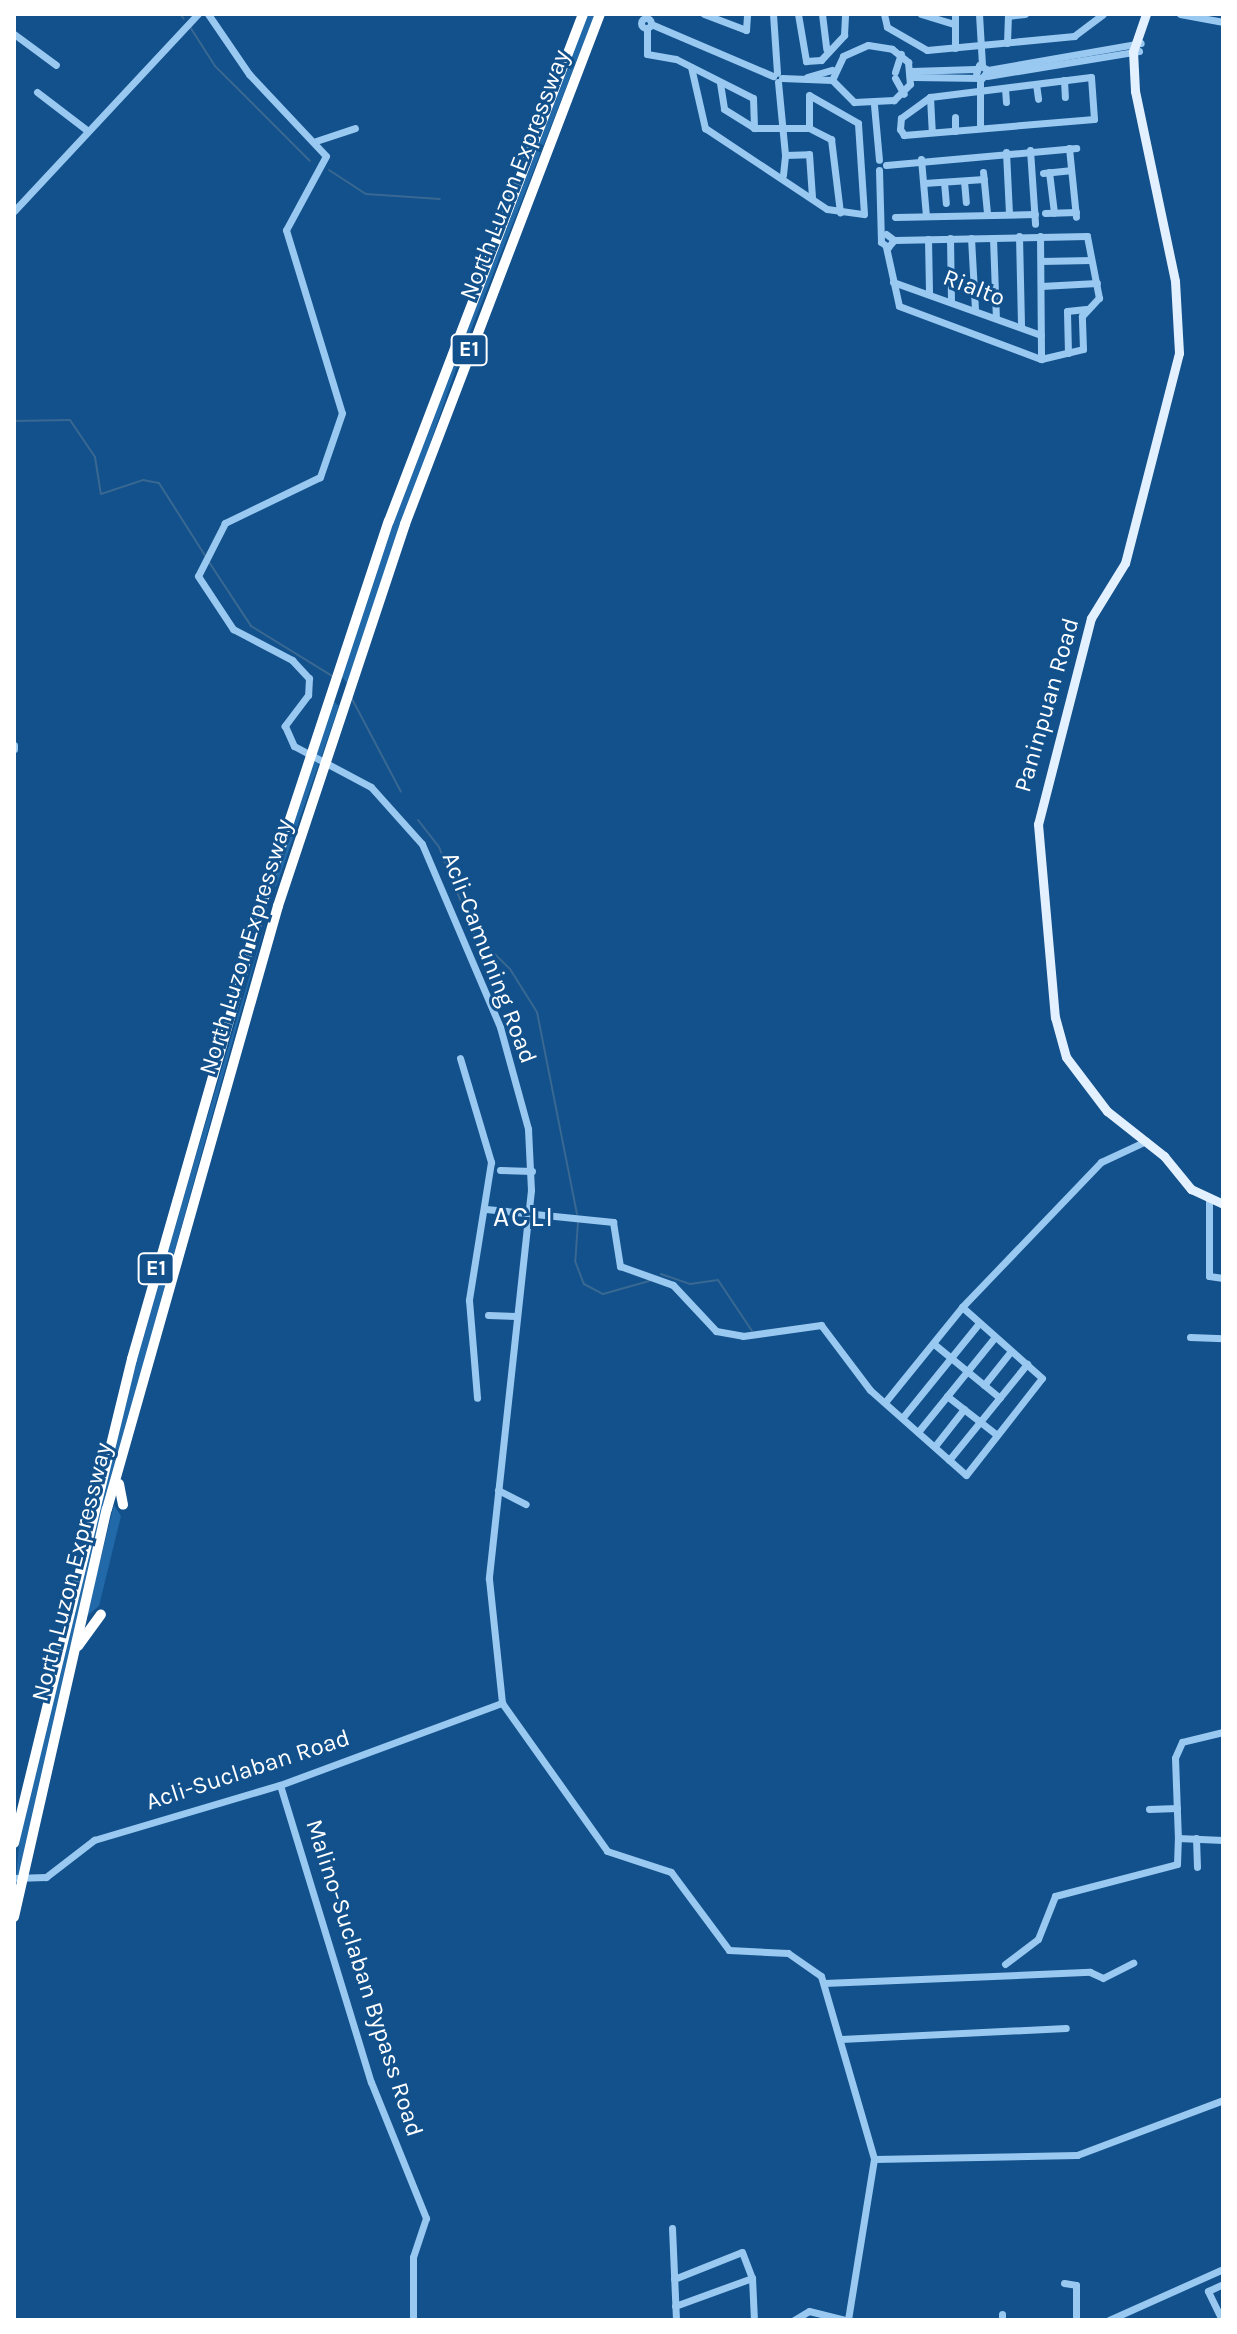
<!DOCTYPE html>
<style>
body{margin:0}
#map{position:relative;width:1237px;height:2334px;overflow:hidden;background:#12518b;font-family:Karla,sans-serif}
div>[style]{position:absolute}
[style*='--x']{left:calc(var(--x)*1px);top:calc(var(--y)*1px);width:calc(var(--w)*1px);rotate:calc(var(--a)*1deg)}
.green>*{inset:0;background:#2169a8}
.stream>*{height:2px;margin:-1px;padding:0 1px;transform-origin:1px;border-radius:1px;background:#396892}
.minor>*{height:7px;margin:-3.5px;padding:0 3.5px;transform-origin:3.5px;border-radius:3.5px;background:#99c8f1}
.minor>.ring{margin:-3.5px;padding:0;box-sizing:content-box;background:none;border:7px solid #99c8f1;border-radius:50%}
.major>*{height:9px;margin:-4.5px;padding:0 4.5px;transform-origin:4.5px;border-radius:4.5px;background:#e3f0ff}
.highway>*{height:10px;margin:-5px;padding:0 5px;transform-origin:5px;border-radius:5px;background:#fff}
span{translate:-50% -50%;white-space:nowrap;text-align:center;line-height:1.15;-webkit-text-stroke:6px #12518b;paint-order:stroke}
.shield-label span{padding:2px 6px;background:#12518b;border:2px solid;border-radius:6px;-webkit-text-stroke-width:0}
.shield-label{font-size:22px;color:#fff;font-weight:700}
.street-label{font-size:24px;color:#fff}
.quarter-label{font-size:28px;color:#fff;letter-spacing:2px}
.frame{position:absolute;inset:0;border:16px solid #fff;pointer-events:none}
</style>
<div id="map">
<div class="green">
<div style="clip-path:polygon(585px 14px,595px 14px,458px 363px,347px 683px,341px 676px,406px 484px)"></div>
<div style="clip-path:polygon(332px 700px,339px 706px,276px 887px,273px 884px)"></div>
<div style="clip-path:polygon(268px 914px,132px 1405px,14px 1902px,21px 1822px,122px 1403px)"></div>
<div style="clip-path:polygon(114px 1505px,121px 1516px,99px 1606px,86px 1617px)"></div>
</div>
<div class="stream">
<div style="--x:180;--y:14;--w:6;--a:51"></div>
<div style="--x:190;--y:27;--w:46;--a:57.3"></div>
<div style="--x:215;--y:66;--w:134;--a:45"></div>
<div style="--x:329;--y:170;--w:44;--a:33"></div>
<div style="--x:366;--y:194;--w:74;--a:3.9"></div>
<div style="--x:14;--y:421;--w:56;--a:-1"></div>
<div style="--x:70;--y:420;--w:45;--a:56"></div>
<div style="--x:95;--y:457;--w:37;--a:81"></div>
<div style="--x:101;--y:494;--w:44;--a:-18.4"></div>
<div style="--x:143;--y:480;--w:16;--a:11"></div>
<div style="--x:159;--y:483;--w:88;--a:57.6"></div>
<div style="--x:209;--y:562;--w:77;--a:56.7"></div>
<div style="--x:251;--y:626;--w:97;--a:31.6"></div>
<div style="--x:351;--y:697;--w:107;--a:62.2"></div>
<div style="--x:418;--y:820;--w:34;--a:52"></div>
<div style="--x:439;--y:847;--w:94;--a:68.1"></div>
<div style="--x:474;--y:934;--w:50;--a:44.2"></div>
<div style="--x:510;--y:969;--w:51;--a:57.9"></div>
<div style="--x:537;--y:1012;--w:206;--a:78.8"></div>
<div style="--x:578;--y:1222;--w:39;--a:94"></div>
<div style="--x:575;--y:1261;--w:25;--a:69"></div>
<div style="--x:584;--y:1284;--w:21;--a:28"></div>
<div style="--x:603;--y:1294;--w:48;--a:-15.8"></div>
<div style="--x:661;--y:1274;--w:31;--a:19"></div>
<div style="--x:690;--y:1284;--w:28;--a:-8"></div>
<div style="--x:718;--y:1280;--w:61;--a:56.3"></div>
</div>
<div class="minor">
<div style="--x:208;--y:14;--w:73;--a:55.7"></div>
<div style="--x:249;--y:74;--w:112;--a:46.8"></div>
<div style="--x:326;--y:156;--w:84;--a:118.4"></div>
<div style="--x:286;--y:230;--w:191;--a:73"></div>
<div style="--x:342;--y:413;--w:68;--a:109"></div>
<div style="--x:320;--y:477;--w:106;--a:154.2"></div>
<div style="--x:225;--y:523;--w:59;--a:117"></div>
<div style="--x:198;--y:576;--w:64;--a:56.6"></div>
<div style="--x:233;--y:629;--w:67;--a:27.7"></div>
<div style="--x:292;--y:660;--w:25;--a:47"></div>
<div style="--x:309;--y:678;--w:17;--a:93"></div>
<div style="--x:308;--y:695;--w:39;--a:127"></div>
<div style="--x:285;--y:726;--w:22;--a:66"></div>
<div style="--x:294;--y:746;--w:87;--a:28"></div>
<div style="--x:371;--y:787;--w:76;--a:48.2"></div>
<div style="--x:422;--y:844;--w:199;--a:66.9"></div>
<div style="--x:500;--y:1027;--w:106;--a:74.6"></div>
<div style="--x:528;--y:1129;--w:61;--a:87.2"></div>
<div style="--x:531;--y:1190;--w:391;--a:96.2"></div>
<div style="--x:489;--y:1579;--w:125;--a:84"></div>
<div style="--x:704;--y:14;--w:45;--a:20.9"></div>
<div style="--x:746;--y:30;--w:16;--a:-86"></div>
<div style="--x:773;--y:14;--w:59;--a:86.1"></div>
<div style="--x:798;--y:14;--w:48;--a:80.3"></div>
<div style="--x:806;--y:61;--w:15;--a:-4"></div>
<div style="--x:821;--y:60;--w:34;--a:-47"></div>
<div style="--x:844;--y:35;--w:21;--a:-87"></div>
<div style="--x:822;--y:14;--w:35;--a:83"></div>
<div style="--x:884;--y:14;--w:13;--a:77"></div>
<div style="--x:887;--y:27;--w:46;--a:29.9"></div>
<div style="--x:927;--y:50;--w:148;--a:-5.4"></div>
<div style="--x:1074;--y:36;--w:36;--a:-37"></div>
<div style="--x:921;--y:14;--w:34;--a:17"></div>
<div style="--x:955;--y:14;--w:34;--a:90"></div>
<div style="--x:979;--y:14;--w:51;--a:86.6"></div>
<div style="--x:1180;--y:14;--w:44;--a:10.5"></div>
<div style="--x:1008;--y:16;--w:17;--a:-7"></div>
<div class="ring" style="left:641px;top:18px;width:3px;height:3px"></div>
<div style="--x:651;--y:24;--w:133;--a:23.1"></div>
<div style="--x:647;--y:29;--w:25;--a:90"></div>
<div style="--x:647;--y:54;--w:29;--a:10"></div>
<div style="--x:676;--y:59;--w:86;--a:26.9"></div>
<div style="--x:753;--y:98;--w:30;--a:88"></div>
<div style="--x:14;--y:34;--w:52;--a:36.4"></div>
<div style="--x:1007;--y:43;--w:29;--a:-88"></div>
<div style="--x:868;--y:45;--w:24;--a:9"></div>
<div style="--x:892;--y:49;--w:21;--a:39"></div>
<div style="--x:908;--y:62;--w:22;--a:85"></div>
<div style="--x:910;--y:84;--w:23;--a:135"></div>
<div style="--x:894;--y:100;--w:40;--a:177.1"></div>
<div style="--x:854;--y:102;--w:31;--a:-135"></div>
<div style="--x:832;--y:80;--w:26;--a:-65"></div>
<div style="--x:843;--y:56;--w:27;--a:-24"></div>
<div style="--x:691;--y:67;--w:63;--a:77.1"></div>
<div style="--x:705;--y:128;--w:146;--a:33.6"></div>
<div style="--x:827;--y:209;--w:37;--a:8"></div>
<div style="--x:864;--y:214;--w:91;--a:-93.8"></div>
<div style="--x:858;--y:123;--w:56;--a:-150.3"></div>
<div style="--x:809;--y:95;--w:33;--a:90"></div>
<div style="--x:988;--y:70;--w:155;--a:-10"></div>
<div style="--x:912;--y:71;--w:63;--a:-1.8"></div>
<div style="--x:895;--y:72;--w:19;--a:-72"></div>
<div style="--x:987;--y:76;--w:154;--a:-9.3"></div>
<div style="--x:807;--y:77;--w:26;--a:-16"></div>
<div style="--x:913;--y:77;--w:69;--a:0.8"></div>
<div style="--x:982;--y:78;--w:10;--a:-53"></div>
<div style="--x:988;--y:70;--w:10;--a:-151"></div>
<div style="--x:979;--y:65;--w:9;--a:108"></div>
<div style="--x:1091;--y:77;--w:42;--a:85.9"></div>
<div style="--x:1094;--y:119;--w:191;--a:175.2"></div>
<div style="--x:904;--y:135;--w:7;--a:-124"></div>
<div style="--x:900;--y:129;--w:11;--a:-85"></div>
<div style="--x:901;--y:118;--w:36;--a:-36"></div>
<div style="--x:930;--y:97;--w:162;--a:-7.1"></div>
<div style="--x:782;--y:78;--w:50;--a:2.3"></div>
<div style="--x:895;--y:78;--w:18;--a:61"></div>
<div style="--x:1064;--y:80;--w:17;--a:87"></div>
<div style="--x:778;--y:82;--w:73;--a:84.5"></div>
<div style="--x:720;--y:83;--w:26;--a:81"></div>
<div style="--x:724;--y:109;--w:36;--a:32"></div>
<div style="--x:754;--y:128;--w:55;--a:0"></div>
<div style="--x:809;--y:128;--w:25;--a:27"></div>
<div style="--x:831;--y:139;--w:74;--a:83"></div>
<div style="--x:1036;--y:84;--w:15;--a:82"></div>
<div style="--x:1005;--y:88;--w:14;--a:86"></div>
<div style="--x:37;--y:92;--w:64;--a:37.4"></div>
<div style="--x:930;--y:97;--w:35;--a:87"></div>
<div style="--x:874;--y:105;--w:55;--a:84.8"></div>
<div style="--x:980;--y:128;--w:50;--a:-90"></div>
<div style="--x:955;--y:131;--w:14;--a:-90"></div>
<div style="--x:316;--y:141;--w:41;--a:-18.4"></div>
<div style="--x:1069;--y:148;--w:69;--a:84.2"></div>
<div style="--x:1030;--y:150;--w:74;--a:86.1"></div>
<div style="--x:1006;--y:152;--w:61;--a:87.2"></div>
<div style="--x:921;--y:159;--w:57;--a:85"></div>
<div style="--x:886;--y:165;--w:191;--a:-5.1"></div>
<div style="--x:879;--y:170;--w:72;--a:88.4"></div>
<div style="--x:881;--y:242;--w:9;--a:36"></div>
<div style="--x:888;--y:247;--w:9;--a:-49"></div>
<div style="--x:894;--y:240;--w:10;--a:-143"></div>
<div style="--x:983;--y:172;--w:41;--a:84.4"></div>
<div style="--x:1049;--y:172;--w:41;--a:83"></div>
<div style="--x:1043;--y:173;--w:27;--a:-6"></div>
<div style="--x:783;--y:175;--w:20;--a:-84"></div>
<div style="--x:785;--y:155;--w:24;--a:-2"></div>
<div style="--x:809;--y:154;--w:43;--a:86"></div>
<div style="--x:964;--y:181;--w:21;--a:85"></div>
<div style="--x:944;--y:182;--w:21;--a:85"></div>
<div style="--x:924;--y:183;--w:60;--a:-3.8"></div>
<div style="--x:14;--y:211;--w:270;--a:-47"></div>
<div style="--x:1045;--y:213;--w:31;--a:-2"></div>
<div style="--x:895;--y:217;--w:140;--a:-1.2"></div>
<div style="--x:1019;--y:236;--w:91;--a:88.7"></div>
<div style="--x:1040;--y:236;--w:123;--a:89.5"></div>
<div style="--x:950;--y:238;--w:63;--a:89.1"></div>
<div style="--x:971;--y:238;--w:72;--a:86.8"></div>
<div style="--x:993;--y:238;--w:80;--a:87.9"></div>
<div style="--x:928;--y:239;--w:54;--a:88.9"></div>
<div style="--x:886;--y:247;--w:60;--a:77.6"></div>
<div style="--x:899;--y:306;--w:152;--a:20.5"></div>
<div style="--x:1041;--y:359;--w:43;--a:-13.4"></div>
<div style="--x:1083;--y:349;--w:33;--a:-92"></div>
<div style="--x:1082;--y:316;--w:25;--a:-47"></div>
<div style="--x:1099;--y:298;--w:63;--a:-101"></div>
<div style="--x:1087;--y:236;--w:193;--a:178.8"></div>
<div style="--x:1041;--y:261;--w:50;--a:-1.1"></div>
<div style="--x:893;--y:282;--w:157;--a:19.7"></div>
<div style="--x:1041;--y:286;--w:56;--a:-3.1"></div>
<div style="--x:1068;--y:353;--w:42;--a:-91.4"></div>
<div style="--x:1067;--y:311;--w:19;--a:-6"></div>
<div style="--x:14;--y:745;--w:4;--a:90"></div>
<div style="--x:460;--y:1058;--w:109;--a:73.4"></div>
<div style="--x:491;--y:1162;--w:140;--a:99.1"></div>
<div style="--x:469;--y:1300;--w:98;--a:85.3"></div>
<div style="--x:500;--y:1170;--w:32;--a:2"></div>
<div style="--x:1209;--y:1201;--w:75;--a:90"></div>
<div style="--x:1209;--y:1276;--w:14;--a:8"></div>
<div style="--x:486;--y:1209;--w:128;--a:5.8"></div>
<div style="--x:613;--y:1222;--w:45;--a:81"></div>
<div style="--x:620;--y:1266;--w:56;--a:19.7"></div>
<div style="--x:673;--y:1285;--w:63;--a:46.9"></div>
<div style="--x:716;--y:1331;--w:27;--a:10"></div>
<div style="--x:743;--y:1336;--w:79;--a:-8"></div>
<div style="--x:821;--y:1325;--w:81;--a:53"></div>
<div style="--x:870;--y:1390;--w:128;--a:41.5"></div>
<div style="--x:966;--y:1475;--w:123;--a:-51.9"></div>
<div style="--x:1042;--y:1378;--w:107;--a:-138.4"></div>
<div style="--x:488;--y:1315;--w:29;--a:2"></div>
<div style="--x:1190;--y:1337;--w:33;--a:2"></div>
<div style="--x:934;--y:1344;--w:85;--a:39.3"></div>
<div style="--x:984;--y:1385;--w:43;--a:-51.5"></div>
<div style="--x:947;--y:1396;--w:63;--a:38"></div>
<div style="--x:886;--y:1401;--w:121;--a:-51"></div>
<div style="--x:962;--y:1307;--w:201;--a:-46.2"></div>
<div style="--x:1101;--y:1162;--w:50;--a:-25"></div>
<div style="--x:903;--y:1417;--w:121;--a:-51"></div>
<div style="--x:918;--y:1432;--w:122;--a:-51"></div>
<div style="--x:935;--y:1446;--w:47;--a:-51.9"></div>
<div style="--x:949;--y:1460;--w:124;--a:-50.9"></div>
<div style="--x:498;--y:1490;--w:31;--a:27"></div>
<div style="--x:502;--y:1703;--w:181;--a:54.6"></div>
<div style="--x:607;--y:1851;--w:67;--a:18.2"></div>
<div style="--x:671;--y:1872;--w:97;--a:53.4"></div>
<div style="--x:729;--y:1950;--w:59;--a:2.9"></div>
<div style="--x:788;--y:1953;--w:40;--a:34.9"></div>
<div style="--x:821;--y:1976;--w:191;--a:73.8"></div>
<div style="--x:874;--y:2159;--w:163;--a:99.2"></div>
<div style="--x:1223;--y:1732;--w:42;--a:166.3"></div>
<div style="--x:1182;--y:1742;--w:17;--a:114"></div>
<div style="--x:1175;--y:1758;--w:80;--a:87.9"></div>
<div style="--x:1178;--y:1838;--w:45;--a:2.5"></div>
<div style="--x:280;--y:1785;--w:311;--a:73"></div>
<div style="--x:371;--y:2082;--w:147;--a:68"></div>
<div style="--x:426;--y:2218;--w:41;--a:108.4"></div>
<div style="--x:413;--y:2257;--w:63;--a:90"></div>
<div style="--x:1149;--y:1809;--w:28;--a:-2"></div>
<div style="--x:1196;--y:1838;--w:29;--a:88"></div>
<div style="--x:14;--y:1878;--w:32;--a:-2"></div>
<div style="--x:46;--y:1877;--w:61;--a:-37.6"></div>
<div style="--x:94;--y:1840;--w:194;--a:-16.5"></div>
<div style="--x:280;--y:1785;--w:237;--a:-20.3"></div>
<div style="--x:1005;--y:1964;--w:41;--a:-37.1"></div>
<div style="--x:1038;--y:1939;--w:46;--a:-68.4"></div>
<div style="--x:1055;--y:1896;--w:126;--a:-14.7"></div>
<div style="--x:1177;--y:1864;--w:26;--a:-88"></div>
<div style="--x:824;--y:1983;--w:266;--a:-2.4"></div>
<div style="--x:1090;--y:1972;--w:14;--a:25"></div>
<div style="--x:1103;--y:1978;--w:34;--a:-27"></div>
<div style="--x:841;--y:2039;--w:225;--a:-2.8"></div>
<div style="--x:874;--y:2159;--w:203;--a:-1.1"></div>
<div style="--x:1077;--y:2155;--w:156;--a:-20.6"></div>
<div style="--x:672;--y:2228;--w:92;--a:87.5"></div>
<div style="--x:674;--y:2279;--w:73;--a:-21.7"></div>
<div style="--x:742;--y:2252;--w:28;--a:69"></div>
<div style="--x:1064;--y:2283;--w:12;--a:9"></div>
<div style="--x:1076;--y:2285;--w:35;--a:90"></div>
<div style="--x:675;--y:2306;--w:82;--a:-20"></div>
<div style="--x:752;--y:2278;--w:42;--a:87.3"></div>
<div style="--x:1002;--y:2314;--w:6;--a:90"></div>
<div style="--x:794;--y:2320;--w:17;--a:-31"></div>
<div style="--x:809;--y:2311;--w:36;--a:14"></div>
<div style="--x:1109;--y:2320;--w:125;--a:-24.1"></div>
<div style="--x:1222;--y:2320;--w:32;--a:-116"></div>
<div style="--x:1208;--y:2291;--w:17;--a:-25"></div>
</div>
<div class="major">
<div style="--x:1146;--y:14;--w:39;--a:109"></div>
<div style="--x:1133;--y:51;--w:40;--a:87.1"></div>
<div style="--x:1135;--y:91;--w:194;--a:78.1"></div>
<div style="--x:1175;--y:281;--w:72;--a:86.8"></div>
<div style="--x:1179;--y:353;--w:217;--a:104.4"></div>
<div style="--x:1125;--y:563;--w:65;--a:121.7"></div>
<div style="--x:1091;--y:618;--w:213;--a:104.4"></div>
<div style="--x:1038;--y:824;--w:194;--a:85"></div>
<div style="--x:1055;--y:1017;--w:41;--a:74.6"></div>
<div style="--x:1066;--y:1057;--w:68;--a:52.8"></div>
<div style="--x:1107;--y:1111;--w:73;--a:38.3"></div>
<div style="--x:1164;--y:1156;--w:43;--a:50.7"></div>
<div style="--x:1191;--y:1189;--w:35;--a:25"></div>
</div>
<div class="highway">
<div style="--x:119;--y:1484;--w:21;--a:79"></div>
<div style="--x:78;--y:1646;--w:39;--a:-54"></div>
<div style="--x:14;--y:1843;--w:498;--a:-76.3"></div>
<div style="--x:132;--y:1359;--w:476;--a:-74"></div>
<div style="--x:263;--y:901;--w:400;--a:-71.7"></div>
<div style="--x:389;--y:521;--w:543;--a:-69.06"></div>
<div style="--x:14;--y:1917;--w:418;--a:-77.2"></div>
<div style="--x:107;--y:1509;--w:627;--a:-74.17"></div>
<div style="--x:278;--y:906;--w:403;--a:-71.6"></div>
<div style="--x:405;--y:524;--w:546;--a:-69.08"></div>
</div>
<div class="shield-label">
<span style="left:469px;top:350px">E1</span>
<span style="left:156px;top:1269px">E1</span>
</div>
<div class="street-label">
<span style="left:515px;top:175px;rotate:-69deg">North Luzon Expressway</span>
<span style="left:974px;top:288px;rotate:21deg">Rialto</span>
<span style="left:1047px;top:705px;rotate:-74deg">Paninpuan Road</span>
<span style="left:246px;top:947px;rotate:-73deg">North Luzon Expressway</span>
<span style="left:489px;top:958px;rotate:69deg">Acli-Camuning Road</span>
<span style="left:72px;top:1572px;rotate:-76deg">North Luzon Expressway</span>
<span style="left:248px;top:1770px;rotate:-18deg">Acli-Suclaban Road</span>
<span style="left:364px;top:1978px;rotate:72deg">Malino-Suclaban Bypass Road</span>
</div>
<div class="quarter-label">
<span style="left:524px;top:1217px">ACLI</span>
</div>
<div class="frame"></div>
</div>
